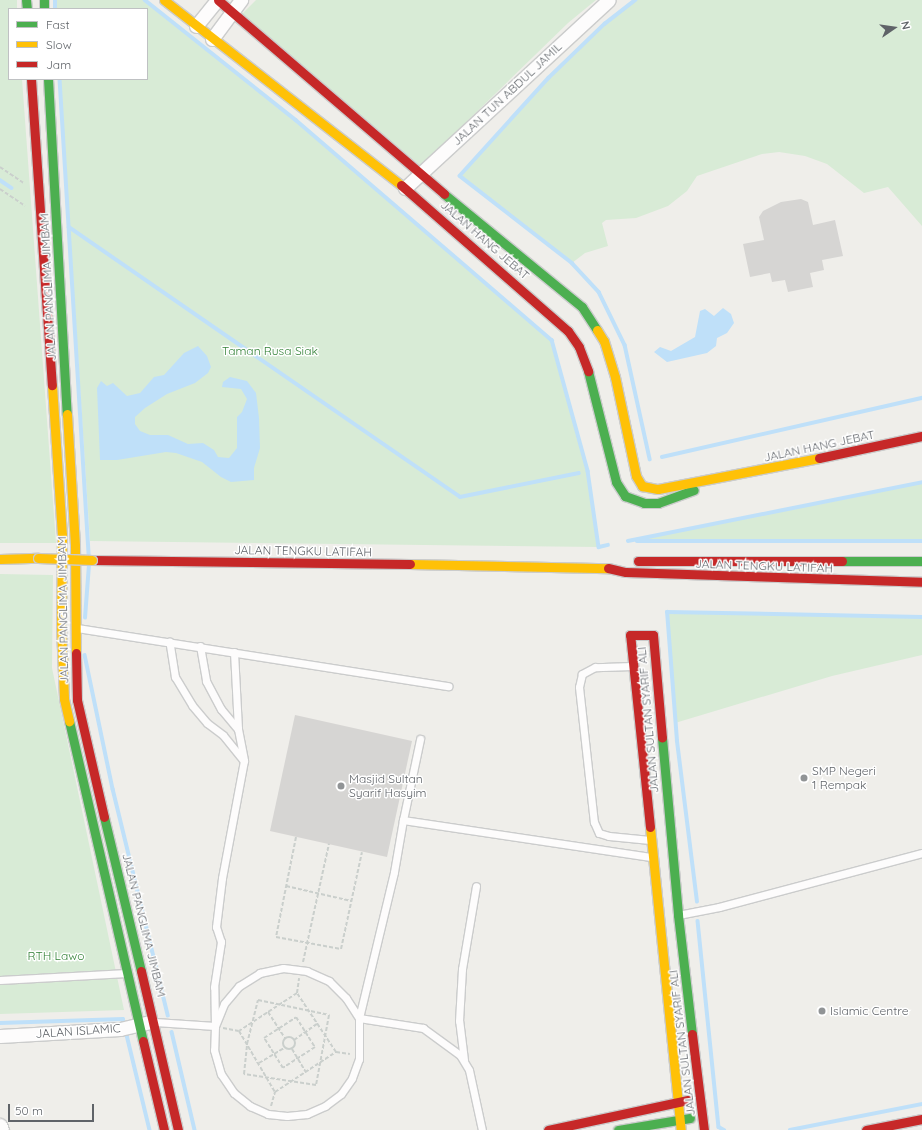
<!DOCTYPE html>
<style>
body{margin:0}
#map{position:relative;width:922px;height:1130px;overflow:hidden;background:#efeeea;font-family:Quicksand,sans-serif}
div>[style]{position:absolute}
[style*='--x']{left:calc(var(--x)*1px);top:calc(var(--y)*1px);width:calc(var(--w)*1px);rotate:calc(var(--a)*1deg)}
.green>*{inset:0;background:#d8ebd6}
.water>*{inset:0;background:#bfe0f9}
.stream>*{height:3.5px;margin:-1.75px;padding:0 1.75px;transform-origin:1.75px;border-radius:1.75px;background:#bfe0f9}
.building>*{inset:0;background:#d6d5d3}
.path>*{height:2px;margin-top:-1px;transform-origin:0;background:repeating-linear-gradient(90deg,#cacfcc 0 4px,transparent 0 6px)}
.path>.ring{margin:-1px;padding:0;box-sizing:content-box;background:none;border:2px solid #cacfcc;border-radius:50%}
.roads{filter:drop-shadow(1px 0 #cbcccc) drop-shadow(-1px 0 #cbcccc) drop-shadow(0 1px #cbcccc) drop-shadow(0 -1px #cbcccc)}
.lane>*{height:7px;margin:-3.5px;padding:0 3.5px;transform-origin:3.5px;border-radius:3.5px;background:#fdfcfc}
.street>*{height:13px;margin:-6.5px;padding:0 6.5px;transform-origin:6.5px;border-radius:6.5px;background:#fdfcfc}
.fast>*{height:9px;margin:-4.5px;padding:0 4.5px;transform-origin:4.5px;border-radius:4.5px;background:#4caf50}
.slow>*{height:9px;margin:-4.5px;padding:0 4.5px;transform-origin:4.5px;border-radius:4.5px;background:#ffc107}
.jam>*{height:9px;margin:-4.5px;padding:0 4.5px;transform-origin:4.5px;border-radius:4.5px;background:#c62828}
.bridges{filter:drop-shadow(1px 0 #cacacb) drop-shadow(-1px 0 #cacacb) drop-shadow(0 1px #cacacb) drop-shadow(0 -1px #cacacb)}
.slow-bridge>*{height:9px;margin:-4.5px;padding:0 4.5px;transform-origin:4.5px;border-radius:4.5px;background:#ffc107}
.dots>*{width:11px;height:11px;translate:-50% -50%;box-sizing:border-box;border:2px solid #fff;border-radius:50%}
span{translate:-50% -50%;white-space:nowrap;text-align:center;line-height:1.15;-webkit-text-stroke:3px #fff;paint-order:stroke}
.street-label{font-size:12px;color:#5f6368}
.park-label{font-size:12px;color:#348238}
.poi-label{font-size:12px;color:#5f6368}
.left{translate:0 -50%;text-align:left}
.legend{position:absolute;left:8px;top:8px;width:140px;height:72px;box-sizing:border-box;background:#fff;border:1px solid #bfc1c3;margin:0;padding:5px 7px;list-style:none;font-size:12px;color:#5f6368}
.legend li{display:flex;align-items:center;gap:8px;height:20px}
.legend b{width:20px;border:1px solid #bfc1c3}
.north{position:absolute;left:874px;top:8px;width:40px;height:40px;-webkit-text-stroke:3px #fff;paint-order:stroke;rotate:77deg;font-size:11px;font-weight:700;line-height:16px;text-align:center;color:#5f6368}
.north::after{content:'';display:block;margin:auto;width:14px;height:18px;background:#5f6368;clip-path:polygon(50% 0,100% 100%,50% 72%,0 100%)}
.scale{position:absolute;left:8px;top:1104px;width:86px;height:18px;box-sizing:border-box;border:2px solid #5f6368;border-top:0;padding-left:5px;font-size:12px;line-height:14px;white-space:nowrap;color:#5f6368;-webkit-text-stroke:3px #fff;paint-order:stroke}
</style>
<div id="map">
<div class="green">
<div style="clip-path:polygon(0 0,17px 0,17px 9px,9px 9px,9px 79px,22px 79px,56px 543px,0 543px)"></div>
<div style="clip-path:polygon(55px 0,145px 0,296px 120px,552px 340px,588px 471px,599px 547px,90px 541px,60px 79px,147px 79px,147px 9px,55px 9px)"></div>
<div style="clip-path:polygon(256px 0,596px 0,568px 23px,421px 166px,241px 15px)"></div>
<div style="clip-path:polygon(637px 0,922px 0,922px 226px,888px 187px,864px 193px,827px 164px,805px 156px,779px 152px,762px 154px,697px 176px,687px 191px,668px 206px,636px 218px,606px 220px,602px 223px,608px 246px,585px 253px,572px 263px,460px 176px,549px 78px,605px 24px)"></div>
<div style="clip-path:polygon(922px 482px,922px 541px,628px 541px,918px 483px)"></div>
<div style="clip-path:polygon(0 574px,53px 575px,52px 668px,124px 1010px,0 1014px)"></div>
<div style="clip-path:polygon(667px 612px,922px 617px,922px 655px,832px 676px,675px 723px)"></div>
</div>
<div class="water">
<div style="clip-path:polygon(723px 308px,731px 314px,734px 323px,727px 333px,717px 338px,716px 346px,707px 353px,667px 362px,654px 352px,660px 347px,671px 351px,695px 337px,700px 311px,705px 309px,714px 316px)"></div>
<div style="clip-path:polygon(198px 346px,207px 356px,211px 367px,208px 373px,195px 383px,167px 394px,145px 408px,135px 417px,135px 424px,140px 431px,150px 435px,168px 435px,188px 444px,203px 443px,214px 450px,218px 457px,229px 458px,237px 448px,237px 417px,242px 412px,247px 399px,241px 389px,222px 387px,223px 382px,230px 377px,247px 381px,256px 393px,259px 418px,260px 448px,254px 468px,254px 480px,231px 482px,221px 477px,202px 462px,176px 453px,166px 452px,117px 460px,100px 460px,97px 388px,101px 381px,107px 386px,113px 383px,127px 396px,140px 393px,154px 377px,164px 375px,184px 353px)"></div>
</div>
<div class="stream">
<div style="--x:145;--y:0;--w:193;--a:38.5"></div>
<div style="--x:296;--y:120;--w:338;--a:40.7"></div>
<div style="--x:552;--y:340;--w:136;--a:74.6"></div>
<div style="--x:588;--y:471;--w:77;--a:81.8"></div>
<div style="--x:599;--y:547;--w:9;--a:-13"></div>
<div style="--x:636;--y:0;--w:39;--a:142"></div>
<div style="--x:605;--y:24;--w:78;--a:136"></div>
<div style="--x:549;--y:78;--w:132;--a:132.2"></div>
<div style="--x:460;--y:176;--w:142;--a:37.8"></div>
<div style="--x:572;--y:263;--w:40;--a:47"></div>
<div style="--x:599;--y:292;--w:59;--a:63.9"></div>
<div style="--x:625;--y:345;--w:117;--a:77.6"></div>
<div style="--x:55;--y:9;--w:9;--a:-90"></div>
<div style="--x:60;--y:79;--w:477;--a:86.5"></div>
<div style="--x:0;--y:180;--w:14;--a:34"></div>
<div style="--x:69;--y:227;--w:475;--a:34.6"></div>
<div style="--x:460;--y:497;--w:121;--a:-11.4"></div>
<div style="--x:662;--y:457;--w:267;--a:-12.8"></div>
<div style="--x:628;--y:541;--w:300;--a:-11.3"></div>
<div style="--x:637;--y:541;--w:285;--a:0"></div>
<div style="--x:85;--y:618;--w:53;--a:-85.7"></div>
<div style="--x:85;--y:655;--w:137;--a:78.2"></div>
<div style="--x:113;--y:789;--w:233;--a:76.3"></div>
<div style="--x:697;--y:902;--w:162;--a:-97.1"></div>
<div style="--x:677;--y:741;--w:129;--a:-94.4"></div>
<div style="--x:667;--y:612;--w:255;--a:1.1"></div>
<div style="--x:698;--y:921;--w:207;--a:84.2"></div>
<div style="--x:719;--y:1127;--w:6;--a:31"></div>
<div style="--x:0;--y:1023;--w:123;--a:-1.9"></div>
<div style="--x:123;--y:1019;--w:6;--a:81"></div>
<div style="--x:126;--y:1031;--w:102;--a:76.4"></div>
<div style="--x:172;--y:1032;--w:101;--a:76.8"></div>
<div style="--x:790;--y:1130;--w:135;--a:-11.1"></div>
</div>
<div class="building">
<div style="clip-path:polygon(801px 199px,808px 202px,813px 225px,835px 220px,843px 256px,822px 260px,824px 270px,810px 273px,813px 287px,788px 292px,785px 280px,772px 282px,770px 273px,750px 277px,743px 244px,764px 240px,759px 217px,763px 211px,781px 202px)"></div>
<div style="clip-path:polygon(295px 715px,412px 741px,387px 857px,270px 831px)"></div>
</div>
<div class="path">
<div style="--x:0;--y:167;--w:29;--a:34"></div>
<div style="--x:0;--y:189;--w:30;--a:34"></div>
<div style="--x:296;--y:837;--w:102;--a:101.3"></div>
<div style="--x:276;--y:937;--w:66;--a:10.5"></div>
<div style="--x:341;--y:949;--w:99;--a:-77.8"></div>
<div style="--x:286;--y:886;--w:67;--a:13"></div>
<div style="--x:303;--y:962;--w:121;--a:-77.6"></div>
<div style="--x:297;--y:993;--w:69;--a:146.8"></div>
<div style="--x:239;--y:1031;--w:71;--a:59.5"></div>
<div style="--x:275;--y:1092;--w:73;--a:-33.3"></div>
<div style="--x:336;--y:1052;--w:71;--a:-123.5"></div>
<div style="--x:297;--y:993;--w:15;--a:-82"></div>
<div style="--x:258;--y:1000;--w:73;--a:11.9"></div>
<div style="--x:329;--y:1015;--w:71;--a:100.5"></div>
<div style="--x:316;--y:1085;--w:73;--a:-171.3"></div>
<div style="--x:244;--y:1074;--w:30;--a:-84"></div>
<div style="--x:247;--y:1044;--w:45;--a:-76"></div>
<div style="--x:268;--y:1012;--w:31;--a:57"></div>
<div style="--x:296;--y:1017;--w:36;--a:58"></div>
<div style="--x:315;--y:1047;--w:38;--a:147"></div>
<div style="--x:283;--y:1068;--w:36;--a:-122"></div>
<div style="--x:264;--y:1038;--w:38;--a:-33"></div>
<div style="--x:223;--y:1028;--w:16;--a:11"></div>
<div class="ring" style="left:283px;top:1037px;width:10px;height:10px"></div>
<div style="--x:294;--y:1040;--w:28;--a:-35"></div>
<div style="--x:292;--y:1049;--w:27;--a:59"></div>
<div style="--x:336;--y:1052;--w:14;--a:8"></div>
<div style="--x:259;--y:1063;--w:29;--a:-31"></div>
<div style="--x:271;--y:1106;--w:15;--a:-74"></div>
</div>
<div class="roads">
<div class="lane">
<div style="--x:77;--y:628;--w:376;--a:8.9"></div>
<div style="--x:200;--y:646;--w:36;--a:80"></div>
<div style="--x:206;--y:681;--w:32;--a:62"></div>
<div style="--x:221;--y:709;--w:26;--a:50"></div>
<div style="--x:238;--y:729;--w:31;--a:79"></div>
<div style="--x:234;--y:652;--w:77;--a:87"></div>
<div style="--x:632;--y:666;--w:37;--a:178"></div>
<div style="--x:595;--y:667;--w:15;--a:152"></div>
<div style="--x:582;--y:674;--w:13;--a:103"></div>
<div style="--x:579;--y:687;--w:136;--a:83.7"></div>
<div style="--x:594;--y:822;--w:12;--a:66"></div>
<div style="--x:599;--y:833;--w:10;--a:17"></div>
<div style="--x:609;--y:836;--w:41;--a:5.6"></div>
<div style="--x:403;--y:820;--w:83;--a:-78.1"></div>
<div style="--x:678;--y:915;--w:42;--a:-11"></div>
<div style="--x:719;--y:907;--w:210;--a:-14.9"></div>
<div style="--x:0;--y:980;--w:127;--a:-3.2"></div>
<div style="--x:359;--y:1018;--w:24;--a:-123"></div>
<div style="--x:346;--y:998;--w:24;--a:-135"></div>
<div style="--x:329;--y:981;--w:24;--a:-156"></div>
<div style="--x:307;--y:971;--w:24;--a:-173"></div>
<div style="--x:283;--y:968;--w:24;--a:168"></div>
<div style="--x:260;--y:973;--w:25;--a:148"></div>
<div style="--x:239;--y:986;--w:23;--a:130"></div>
<div style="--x:224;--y:1004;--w:24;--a:112"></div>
<div style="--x:215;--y:1026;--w:24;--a:92"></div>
<div style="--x:214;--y:1050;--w:25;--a:74"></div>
<div style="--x:221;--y:1074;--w:23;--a:56"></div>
<div style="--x:234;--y:1093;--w:21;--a:39"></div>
<div style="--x:250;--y:1106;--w:20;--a:24"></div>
<div style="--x:268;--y:1114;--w:19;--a:6"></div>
<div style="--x:287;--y:1116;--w:20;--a:-6"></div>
<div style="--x:307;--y:1114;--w:20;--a:-24"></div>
<div style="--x:325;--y:1106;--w:20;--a:-37"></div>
<div style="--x:341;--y:1094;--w:19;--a:-55"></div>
<div style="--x:352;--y:1078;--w:20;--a:-70"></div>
<div style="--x:359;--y:1059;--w:41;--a:-90"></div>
<div style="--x:359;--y:1018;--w:150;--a:-76.5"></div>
<div style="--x:394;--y:872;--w:53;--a:-80.2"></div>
<div style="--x:403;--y:820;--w:252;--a:8.5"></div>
<div style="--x:359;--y:1018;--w:65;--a:8.9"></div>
<div style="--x:423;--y:1028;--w:46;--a:36.1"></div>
<div style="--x:460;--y:1055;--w:17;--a:59"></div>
<div style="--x:469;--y:1070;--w:61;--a:77.8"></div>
<div style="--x:155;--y:1022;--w:60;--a:3.8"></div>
<div style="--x:215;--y:1026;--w:39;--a:-91"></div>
<div style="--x:214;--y:987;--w:46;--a:-81.2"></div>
<div style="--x:221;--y:942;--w:16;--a:-108"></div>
<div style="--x:216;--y:927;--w:49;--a:-83"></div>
<div style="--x:222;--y:878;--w:119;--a:-79.4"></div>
<div style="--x:244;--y:761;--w:33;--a:-129"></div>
<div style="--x:223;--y:735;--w:20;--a:-143"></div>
<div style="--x:207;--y:723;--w:23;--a:-130"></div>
<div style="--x:192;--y:705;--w:33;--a:-121"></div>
<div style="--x:175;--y:677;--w:36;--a:-99"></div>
<div style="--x:464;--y:1060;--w:39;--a:-97"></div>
<div style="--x:459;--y:1021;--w:52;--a:-86.7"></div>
<div style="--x:462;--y:969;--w:84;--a:-80.4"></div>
</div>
<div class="street">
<div style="--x:196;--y:26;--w:33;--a:-51"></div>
<div style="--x:212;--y:39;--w:49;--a:-53.4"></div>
<div style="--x:405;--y:188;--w:277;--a:-42.7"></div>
<div style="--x:0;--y:1036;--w:120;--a:-3.3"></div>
<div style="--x:120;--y:1029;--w:28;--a:-13"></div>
<div style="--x:0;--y:1125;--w:5;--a:68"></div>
</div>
<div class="fast">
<div style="--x:26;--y:0;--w:9;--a:84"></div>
<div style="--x:44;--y:0;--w:9;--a:90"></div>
<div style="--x:48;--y:79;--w:336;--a:86.8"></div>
<div style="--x:444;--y:194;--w:178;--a:39.3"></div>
<div style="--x:582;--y:307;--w:27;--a:57"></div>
<div style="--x:588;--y:371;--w:114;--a:75.8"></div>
<div style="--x:616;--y:482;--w:17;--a:57"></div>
<div style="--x:625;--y:496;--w:20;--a:20"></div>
<div style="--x:644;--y:503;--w:14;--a:0"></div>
<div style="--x:658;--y:503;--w:38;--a:-20"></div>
<div style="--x:842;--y:561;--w:80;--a:0"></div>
<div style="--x:69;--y:721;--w:328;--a:77"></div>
<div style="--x:662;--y:738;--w:178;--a:84.8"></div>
<div style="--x:678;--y:915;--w:120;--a:83.3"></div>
<div style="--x:104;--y:817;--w:158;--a:76.5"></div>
<div style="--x:618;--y:1130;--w:73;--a:-9.5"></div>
</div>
<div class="slow">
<div style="--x:164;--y:0;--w:301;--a:38"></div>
<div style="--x:597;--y:330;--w:13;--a:58"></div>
<div style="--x:604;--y:341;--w:38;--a:73"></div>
<div style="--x:615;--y:377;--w:101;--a:78"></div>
<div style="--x:636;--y:476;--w:12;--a:59"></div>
<div style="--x:642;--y:486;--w:16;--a:11"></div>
<div style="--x:658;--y:489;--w:164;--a:-10.9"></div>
<div style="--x:52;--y:385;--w:150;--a:86.2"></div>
<div style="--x:62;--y:535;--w:91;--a:90.6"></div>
<div style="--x:61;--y:626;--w:73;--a:87.6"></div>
<div style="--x:64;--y:699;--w:23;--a:77"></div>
<div style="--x:67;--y:414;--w:132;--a:86.5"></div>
<div style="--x:75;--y:546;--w:107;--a:89.5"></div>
<div style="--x:0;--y:559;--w:38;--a:-2"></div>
<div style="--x:410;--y:564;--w:198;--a:1.2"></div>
<div style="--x:650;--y:827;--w:305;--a:84.2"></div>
</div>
<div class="jam">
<div style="--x:218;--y:0;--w:298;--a:40.6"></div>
<div style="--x:31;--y:79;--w:307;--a:86.1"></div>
<div style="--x:401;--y:185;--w:222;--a:41.2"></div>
<div style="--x:568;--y:331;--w:19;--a:55"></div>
<div style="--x:579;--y:347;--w:26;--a:69"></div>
<div style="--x:819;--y:458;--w:105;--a:-12.1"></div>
<div style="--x:92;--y:560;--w:318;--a:0.7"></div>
<div style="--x:638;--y:561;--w:204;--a:0"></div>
<div style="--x:608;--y:568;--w:18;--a:13"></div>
<div style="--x:626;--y:572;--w:296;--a:1.9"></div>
<div style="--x:76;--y:653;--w:47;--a:88.8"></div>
<div style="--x:77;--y:700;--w:120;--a:77"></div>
<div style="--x:650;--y:827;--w:193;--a:-95.9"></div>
<div style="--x:630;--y:635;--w:23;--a:0"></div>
<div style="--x:653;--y:635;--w:103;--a:85"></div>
<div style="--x:141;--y:971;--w:163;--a:76.9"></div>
<div style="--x:692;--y:1034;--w:97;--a:82.9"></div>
<div style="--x:143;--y:1041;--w:91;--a:76.7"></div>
<div style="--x:548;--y:1130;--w:143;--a:-12.1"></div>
<div style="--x:866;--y:1130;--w:57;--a:-11.1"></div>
</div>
</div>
<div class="bridges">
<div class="slow-bridge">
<div style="--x:38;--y:558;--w:54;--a:2.1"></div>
</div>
</div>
<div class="dots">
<div style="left:804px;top:778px;background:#919496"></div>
<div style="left:341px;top:786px;background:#919496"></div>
<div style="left:822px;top:1011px;background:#919496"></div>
</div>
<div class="street-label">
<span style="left:507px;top:94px;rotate:-43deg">JALAN TUN ABDUL JAMIL</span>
<span style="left:485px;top:240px;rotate:41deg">JALAN HANG JEBAT</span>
<span style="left:48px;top:287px;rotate:-93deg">JALAN PANGLIMA JIMBAM</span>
<span style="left:819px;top:446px;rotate:-12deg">JALAN HANG JEBAT</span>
<span style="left:303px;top:551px;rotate:1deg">JALAN TENGKU LATIFAH</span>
<span style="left:764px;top:566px;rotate:2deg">JALAN TENGKU LATIFAH</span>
<span style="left:63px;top:610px;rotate:-91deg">JALAN PANGLIMA JIMBAM</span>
<span style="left:648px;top:720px;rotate:-95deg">JALAN SULTAN SYARIF ALI</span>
<span style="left:144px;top:925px;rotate:76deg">JALAN PANGLIMA JIMBAM</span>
<span style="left:78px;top:1031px;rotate:-4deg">JALAN ISLAMIC</span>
<span style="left:682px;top:1043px;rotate:-97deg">JALAN SULTAN SYARIF ALI</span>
</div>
<div class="park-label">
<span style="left:270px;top:351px">Taman Rusa Siak</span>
<span style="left:56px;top:956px">RTH Lawo</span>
</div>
<div class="poi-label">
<span class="left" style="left:812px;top:778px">SMP Negeri<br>1 Rempak</span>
<span class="left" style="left:349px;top:786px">Masjid Sultan<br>Syarif Hasyim</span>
<span class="left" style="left:830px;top:1011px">Islamic Centre</span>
</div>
<ul class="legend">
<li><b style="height:5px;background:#4caf50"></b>Fast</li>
<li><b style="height:5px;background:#ffc107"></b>Slow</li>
<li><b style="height:5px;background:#c62828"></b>Jam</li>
</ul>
<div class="north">N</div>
<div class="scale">50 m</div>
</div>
